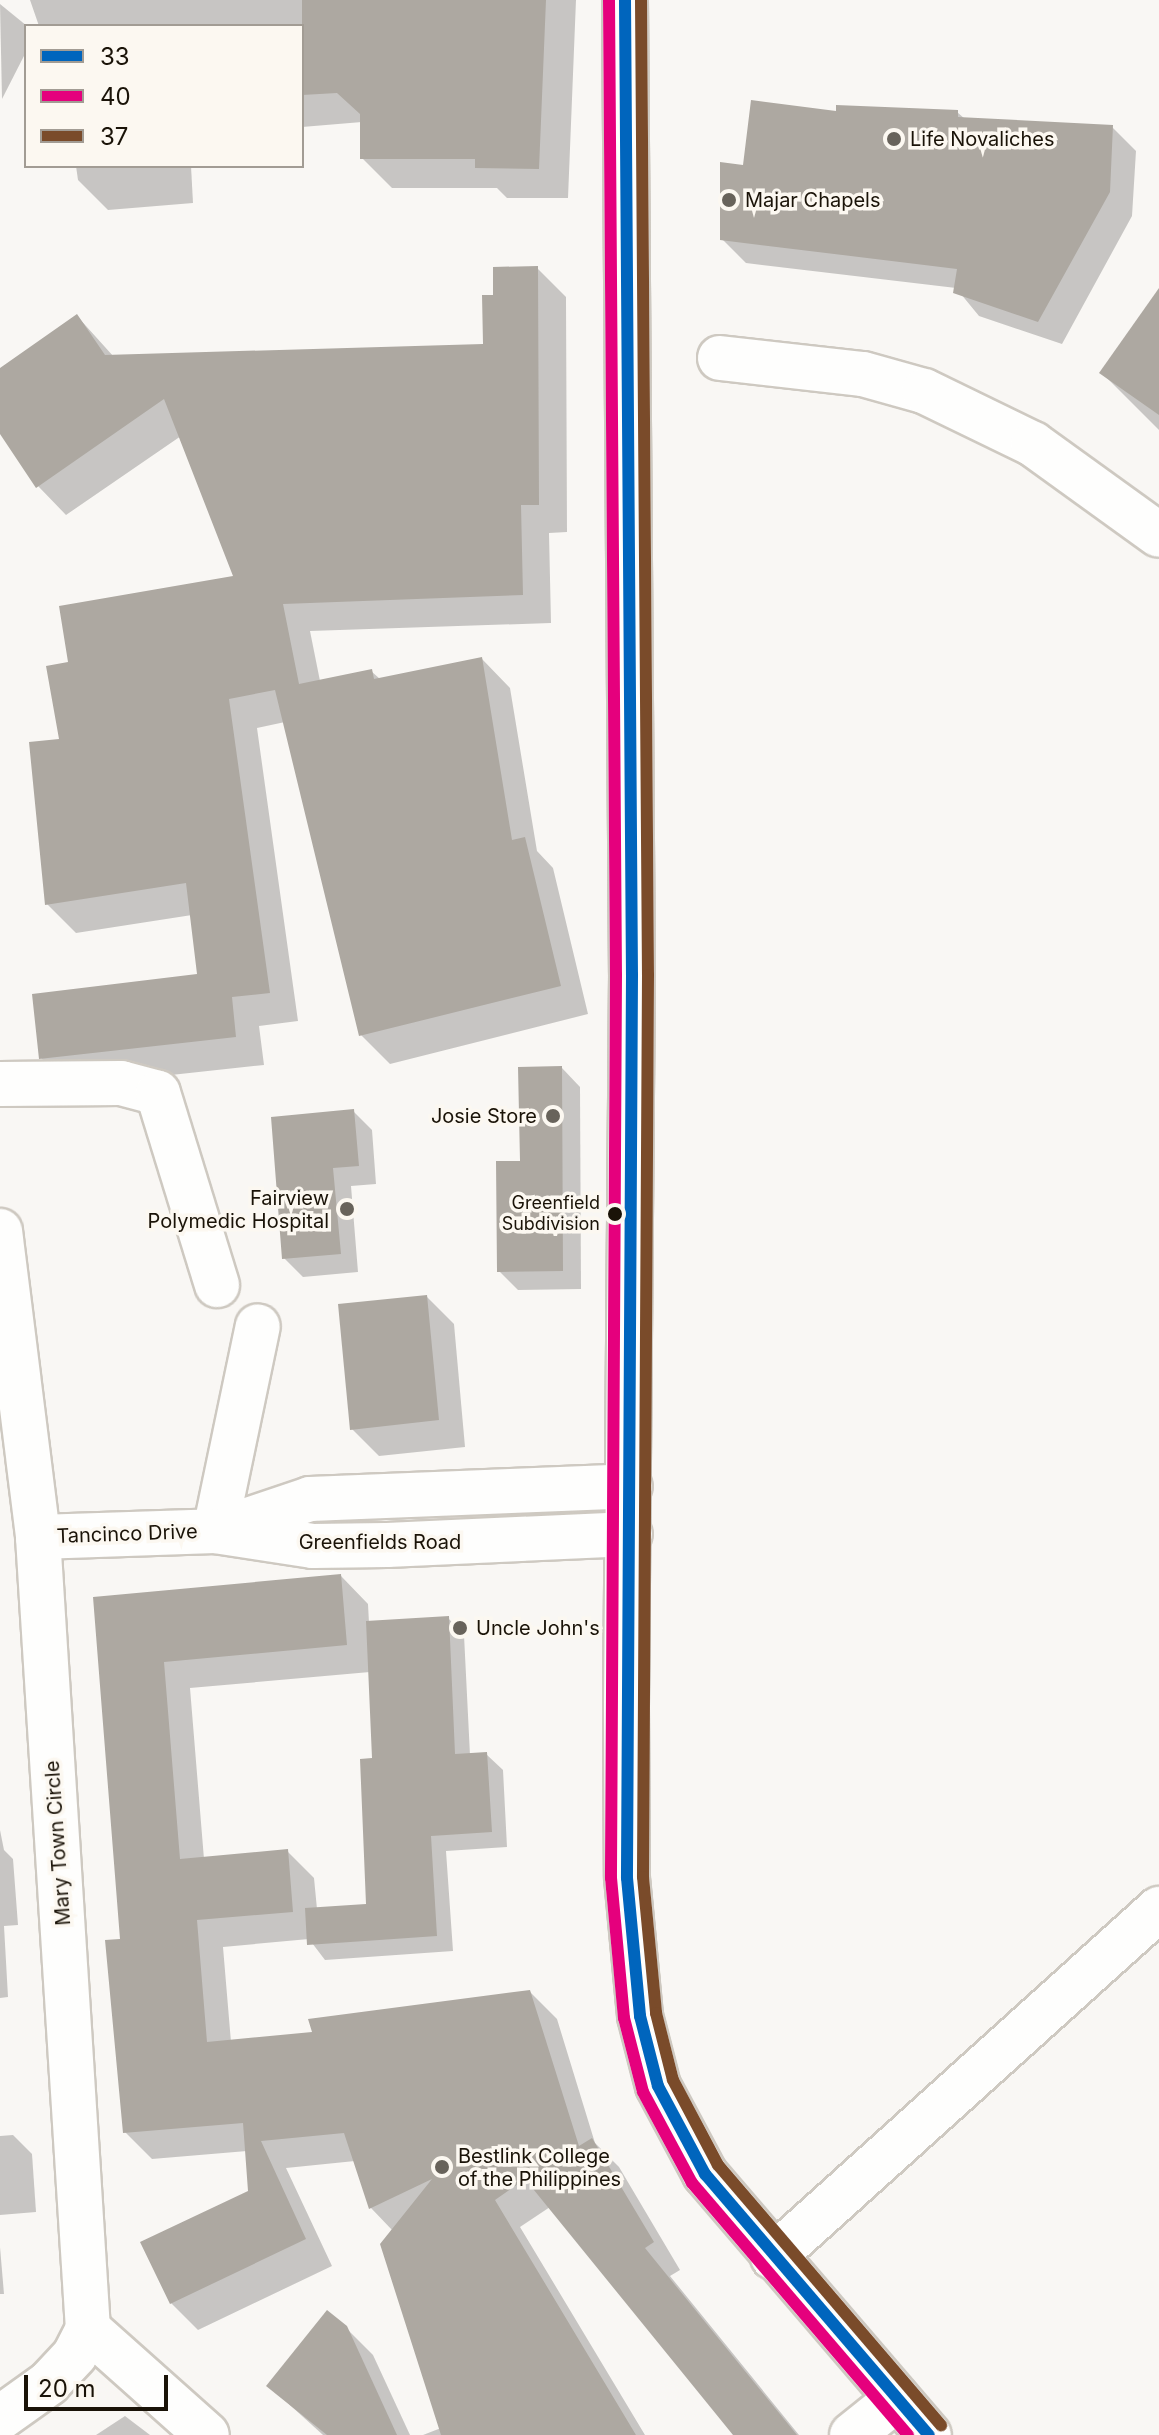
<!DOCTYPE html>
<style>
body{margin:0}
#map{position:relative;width:1159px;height:2435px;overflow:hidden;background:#f9f7f4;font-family:Inter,sans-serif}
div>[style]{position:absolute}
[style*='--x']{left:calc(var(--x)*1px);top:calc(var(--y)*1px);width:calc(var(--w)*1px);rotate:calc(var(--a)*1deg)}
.shadow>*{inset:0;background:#0003}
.building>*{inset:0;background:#ada8a1}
.roads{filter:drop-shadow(2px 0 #cec9c1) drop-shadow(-2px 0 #cec9c1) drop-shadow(0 2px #cec9c1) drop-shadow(0 -2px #cec9c1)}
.minor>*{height:44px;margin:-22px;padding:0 22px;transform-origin:22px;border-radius:22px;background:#fefefd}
.major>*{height:44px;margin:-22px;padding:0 22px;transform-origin:22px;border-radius:22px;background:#fefefd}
.bus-1>*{height:12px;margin:-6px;padding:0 6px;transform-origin:6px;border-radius:6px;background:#0065bd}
.bus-2>*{height:12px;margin:-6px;padding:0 6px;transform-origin:6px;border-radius:6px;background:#e5007d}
.bus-3>*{height:12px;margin:-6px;padding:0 6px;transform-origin:6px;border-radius:6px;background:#7a4b2a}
.dots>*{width:22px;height:22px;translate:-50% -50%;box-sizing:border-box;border:4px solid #fcf8f1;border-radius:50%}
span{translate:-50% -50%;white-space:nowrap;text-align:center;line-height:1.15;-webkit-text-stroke:7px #fcf8f1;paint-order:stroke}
.bus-label{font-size:18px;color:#1a1308}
.right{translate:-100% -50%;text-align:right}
.poi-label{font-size:20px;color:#1a1308}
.left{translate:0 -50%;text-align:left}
.street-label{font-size:20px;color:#1a1308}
.legend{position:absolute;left:24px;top:24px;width:280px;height:144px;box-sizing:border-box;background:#fcf8f1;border:2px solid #a29c94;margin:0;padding:10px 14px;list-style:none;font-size:24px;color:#1a1308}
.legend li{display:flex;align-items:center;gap:16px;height:40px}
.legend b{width:40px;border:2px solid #a29c94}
.scale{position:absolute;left:24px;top:2375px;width:144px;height:36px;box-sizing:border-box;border:4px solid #1a1308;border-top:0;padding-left:10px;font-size:24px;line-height:28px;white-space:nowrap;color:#1a1308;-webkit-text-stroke:6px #fcf8f1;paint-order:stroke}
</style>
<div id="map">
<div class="shadow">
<div style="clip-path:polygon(30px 0,576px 0,568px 198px,507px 198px,497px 188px,392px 188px,362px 158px,362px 122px,302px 127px,302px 26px,39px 26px)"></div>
<div style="clip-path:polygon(0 4px,27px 26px,26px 52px,2px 99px)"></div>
<div style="clip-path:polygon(957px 112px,965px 119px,1112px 127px,1136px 151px,1132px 216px,1062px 344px,979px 316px,956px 288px,746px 263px,722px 239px,745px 167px,837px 113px)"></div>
<div style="clip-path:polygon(76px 166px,191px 166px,193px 203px,108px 210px,78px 180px)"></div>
<div style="clip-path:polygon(537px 268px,566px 297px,567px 532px,549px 533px,551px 623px,310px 631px,320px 681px,371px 671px,380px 679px,482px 659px,510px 688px,537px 851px,553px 868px,588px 1014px,390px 1064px,361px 1035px,285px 722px,257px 728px,298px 1021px,259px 1026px,264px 1065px,70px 1086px,41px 1058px,199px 976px,192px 915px,76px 933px,47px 904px,70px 664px,235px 578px,181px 436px,66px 515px,38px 486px,0 424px,0 370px,77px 316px,114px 357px,485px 346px,495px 296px)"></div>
<div style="clip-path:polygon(1159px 335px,1159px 430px,1102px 373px)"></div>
<div style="clip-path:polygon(562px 1068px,580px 1087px,581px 1289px,518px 1290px,499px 1271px,522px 1163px)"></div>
<div style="clip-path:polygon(353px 1111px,372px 1130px,376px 1184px,351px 1186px,358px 1272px,303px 1277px,284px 1258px)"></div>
<div style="clip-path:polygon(427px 1297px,454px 1324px,465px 1447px,379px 1456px,352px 1429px)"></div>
<div style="clip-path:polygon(evenodd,341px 1576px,368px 1604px,369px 1623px,448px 1618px,464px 1635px,470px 1755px,486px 1754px,503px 1770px,507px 1847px,446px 1851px,453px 1951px,325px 1960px,309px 1939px,223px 1947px,231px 2042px,315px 2034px,530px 1992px,557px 2019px,595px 2143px,619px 2167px,680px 2270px,670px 2276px,799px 2435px,735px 2435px,550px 2207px,520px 2227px,645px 2435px,423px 2435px,441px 2428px,393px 2231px,371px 2208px,355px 2161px,286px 2168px,332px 2266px,198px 2330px,171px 2303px,250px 2192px,247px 2151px,152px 2159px,125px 2132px,123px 1940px,95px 1598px,341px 1576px,370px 1672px,374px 1760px,368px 1905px,317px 1909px,314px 1878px,287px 1851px,204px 1859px,190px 1688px,370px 1672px)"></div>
<div style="clip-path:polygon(0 1830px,4px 1850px,13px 1859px,18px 1925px,4px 1926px,8px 1997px,0 1998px)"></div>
<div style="clip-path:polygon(13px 2135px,32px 2154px,36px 2212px,0 2215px,0 2136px)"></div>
<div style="clip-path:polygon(0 2247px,4px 2294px,0 2294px)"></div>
<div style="clip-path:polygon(345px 2327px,373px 2355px,410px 2435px,323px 2435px,269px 2386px)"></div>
<div style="clip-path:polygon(125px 2416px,150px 2435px,96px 2435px)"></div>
</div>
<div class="building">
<div style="clip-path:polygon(302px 0,546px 0,539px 169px,475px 168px,475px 159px,360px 159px,360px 114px,337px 93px,302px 95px)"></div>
<div style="clip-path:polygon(751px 100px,836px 111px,836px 105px,958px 110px,958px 117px,1113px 125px,1110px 192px,1038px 322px,953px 293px,957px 269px,720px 240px,720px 162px,743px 165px)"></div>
<div style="clip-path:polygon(538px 266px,539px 505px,521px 505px,523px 595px,283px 604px,299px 684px,372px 669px,374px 679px,482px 657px,512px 840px,525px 837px,561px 986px,359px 1036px,275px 690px,229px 699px,270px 993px,232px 997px,236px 1037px,39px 1059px,32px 994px,197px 974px,186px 883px,45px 905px,29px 742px,59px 739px,46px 666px,68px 662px,59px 606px,233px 576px,164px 399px,36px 488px,0 434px,0 368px,77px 314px,105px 355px,483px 344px,482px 295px,493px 295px,493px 267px)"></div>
<div style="clip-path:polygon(1159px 288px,1159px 415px,1099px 373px)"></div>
<div style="clip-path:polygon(562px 1066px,563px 1271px,497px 1272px,496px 1161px,520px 1161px,518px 1067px)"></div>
<div style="clip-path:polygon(354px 1109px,359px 1166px,333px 1168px,341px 1254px,282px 1259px,271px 1117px)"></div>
<div style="clip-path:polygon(427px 1295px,439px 1420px,350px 1430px,338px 1304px)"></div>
<div style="clip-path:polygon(341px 1574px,347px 1645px,164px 1662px,180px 1859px,288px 1849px,293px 1912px,197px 1920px,207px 2042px,312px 2032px,308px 2019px,530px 1990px,579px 2146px,592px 2138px,654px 2242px,645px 2248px,797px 2435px,733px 2435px,525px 2179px,495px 2200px,636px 2435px,441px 2435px,380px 2244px,432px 2179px,369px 2209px,344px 2133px,261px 2141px,306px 2239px,170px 2304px,140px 2242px,248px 2191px,243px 2123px,123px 2133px,105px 1940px,120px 1939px,93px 1597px)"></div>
<div style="clip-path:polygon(449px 1616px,455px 1754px,487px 1752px,492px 1832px,431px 1836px,437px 1936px,307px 1945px,305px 1908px,366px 1904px,360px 1759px,372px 1758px,366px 1621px)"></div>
<div style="clip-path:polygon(327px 2310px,347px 2326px,397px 2435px,327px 2435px,266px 2386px)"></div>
</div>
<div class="roads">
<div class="minor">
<div style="--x:720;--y:358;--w:144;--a:6.4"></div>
<div style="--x:863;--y:374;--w:63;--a:15.6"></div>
<div style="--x:924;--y:391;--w:121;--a:25.9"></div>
<div style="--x:1033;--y:444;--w:155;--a:35.8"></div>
<div style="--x:0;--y:1084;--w:121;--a:-0.5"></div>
<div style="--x:121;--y:1083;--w:38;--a:15"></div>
<div style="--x:158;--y:1093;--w:201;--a:72.9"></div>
<div style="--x:0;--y:1231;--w:308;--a:82.9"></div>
<div style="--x:38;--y:1537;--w:794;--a:86.39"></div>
<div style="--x:88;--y:2329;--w:29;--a:117"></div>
<div style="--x:75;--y:2355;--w:38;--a:133"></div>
<div style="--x:49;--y:2383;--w:60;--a:144.5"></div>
<div style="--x:221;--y:1529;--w:94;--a:-18.6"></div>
<div style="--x:310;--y:1499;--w:320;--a:-2.3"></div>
<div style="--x:215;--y:1531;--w:209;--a:-78.2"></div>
<div style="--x:38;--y:1537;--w:177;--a:-1.9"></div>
<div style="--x:215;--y:1531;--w:99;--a:8.7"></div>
<div style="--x:313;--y:1546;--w:74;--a:-0.8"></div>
<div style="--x:387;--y:1545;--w:243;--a:-2.6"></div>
<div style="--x:773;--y:2257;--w:520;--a:-42.04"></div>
<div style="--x:88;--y:2329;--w:159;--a:41.7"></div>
<div style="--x:852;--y:2435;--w:58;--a:-38.7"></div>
</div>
<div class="major">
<div style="--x:625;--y:0;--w:975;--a:89.59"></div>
<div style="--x:632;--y:975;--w:732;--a:90.47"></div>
<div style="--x:626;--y:1707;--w:171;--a:89.7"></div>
<div style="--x:627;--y:1878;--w:139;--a:84.6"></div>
<div style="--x:640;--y:2016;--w:72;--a:75.6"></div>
<div style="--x:658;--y:2086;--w:100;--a:61.9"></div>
<div style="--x:705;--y:2174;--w:344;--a:49.4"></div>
</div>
</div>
<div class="bus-1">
<div style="--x:625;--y:0;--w:975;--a:89.59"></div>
<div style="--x:632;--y:975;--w:903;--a:90.32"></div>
<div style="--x:627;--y:1878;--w:139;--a:84.6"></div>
<div style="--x:640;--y:2016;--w:72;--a:75.6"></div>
<div style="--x:658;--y:2086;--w:100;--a:61.9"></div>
<div style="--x:705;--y:2174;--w:344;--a:49.4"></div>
</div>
<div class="bus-2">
<div style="--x:609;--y:0;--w:975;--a:89.59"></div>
<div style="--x:616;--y:975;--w:903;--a:90.32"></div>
<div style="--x:611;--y:1878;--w:141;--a:84.7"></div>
<div style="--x:624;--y:2018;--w:76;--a:75.6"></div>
<div style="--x:643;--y:2092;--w:103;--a:61.7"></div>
<div style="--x:692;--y:2183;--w:332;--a:49.4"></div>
</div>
<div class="bus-3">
<div style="--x:641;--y:0;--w:975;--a:89.59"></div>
<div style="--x:648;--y:975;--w:902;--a:90.32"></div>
<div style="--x:643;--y:1877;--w:137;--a:84.5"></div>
<div style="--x:656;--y:2013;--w:69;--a:75.8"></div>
<div style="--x:673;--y:2080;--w:96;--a:62.1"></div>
<div style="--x:718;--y:2165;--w:343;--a:49.4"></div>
</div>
<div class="dots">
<div style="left:894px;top:139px;background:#68635b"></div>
<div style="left:729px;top:200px;background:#68635b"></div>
<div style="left:553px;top:1116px;background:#68635b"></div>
<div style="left:347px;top:1209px;background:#68635b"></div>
<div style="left:615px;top:1214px;background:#1a1308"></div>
<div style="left:460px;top:1628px;background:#68635b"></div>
<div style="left:442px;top:2167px;background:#68635b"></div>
</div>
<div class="bus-label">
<span class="right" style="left:600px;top:1214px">Greenfield<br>Subdivision</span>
</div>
<div class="poi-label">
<span class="left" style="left:910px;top:139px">Life Novaliches</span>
<span class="left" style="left:745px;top:200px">Majar Chapels</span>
<span class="right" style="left:537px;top:1116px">Josie Store</span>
<span class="right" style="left:329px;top:1210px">Fairview<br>Polymedic Hospital</span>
<span class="left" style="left:476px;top:1628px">Uncle John's</span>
<span class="left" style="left:458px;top:2168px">Bestlink College<br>of the Philippines</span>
</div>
<div class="street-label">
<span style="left:127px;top:1534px;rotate:-2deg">Tancinco Drive</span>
<span style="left:380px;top:1542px">Greenfields Road</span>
<span style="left:58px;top:1843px;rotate:-94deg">Mary Town Circle</span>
</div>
<ul class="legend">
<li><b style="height:10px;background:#0065bd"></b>33</li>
<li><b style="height:10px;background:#e5007d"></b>40</li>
<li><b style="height:10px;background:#7a4b2a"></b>37</li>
</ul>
<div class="scale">20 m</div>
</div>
